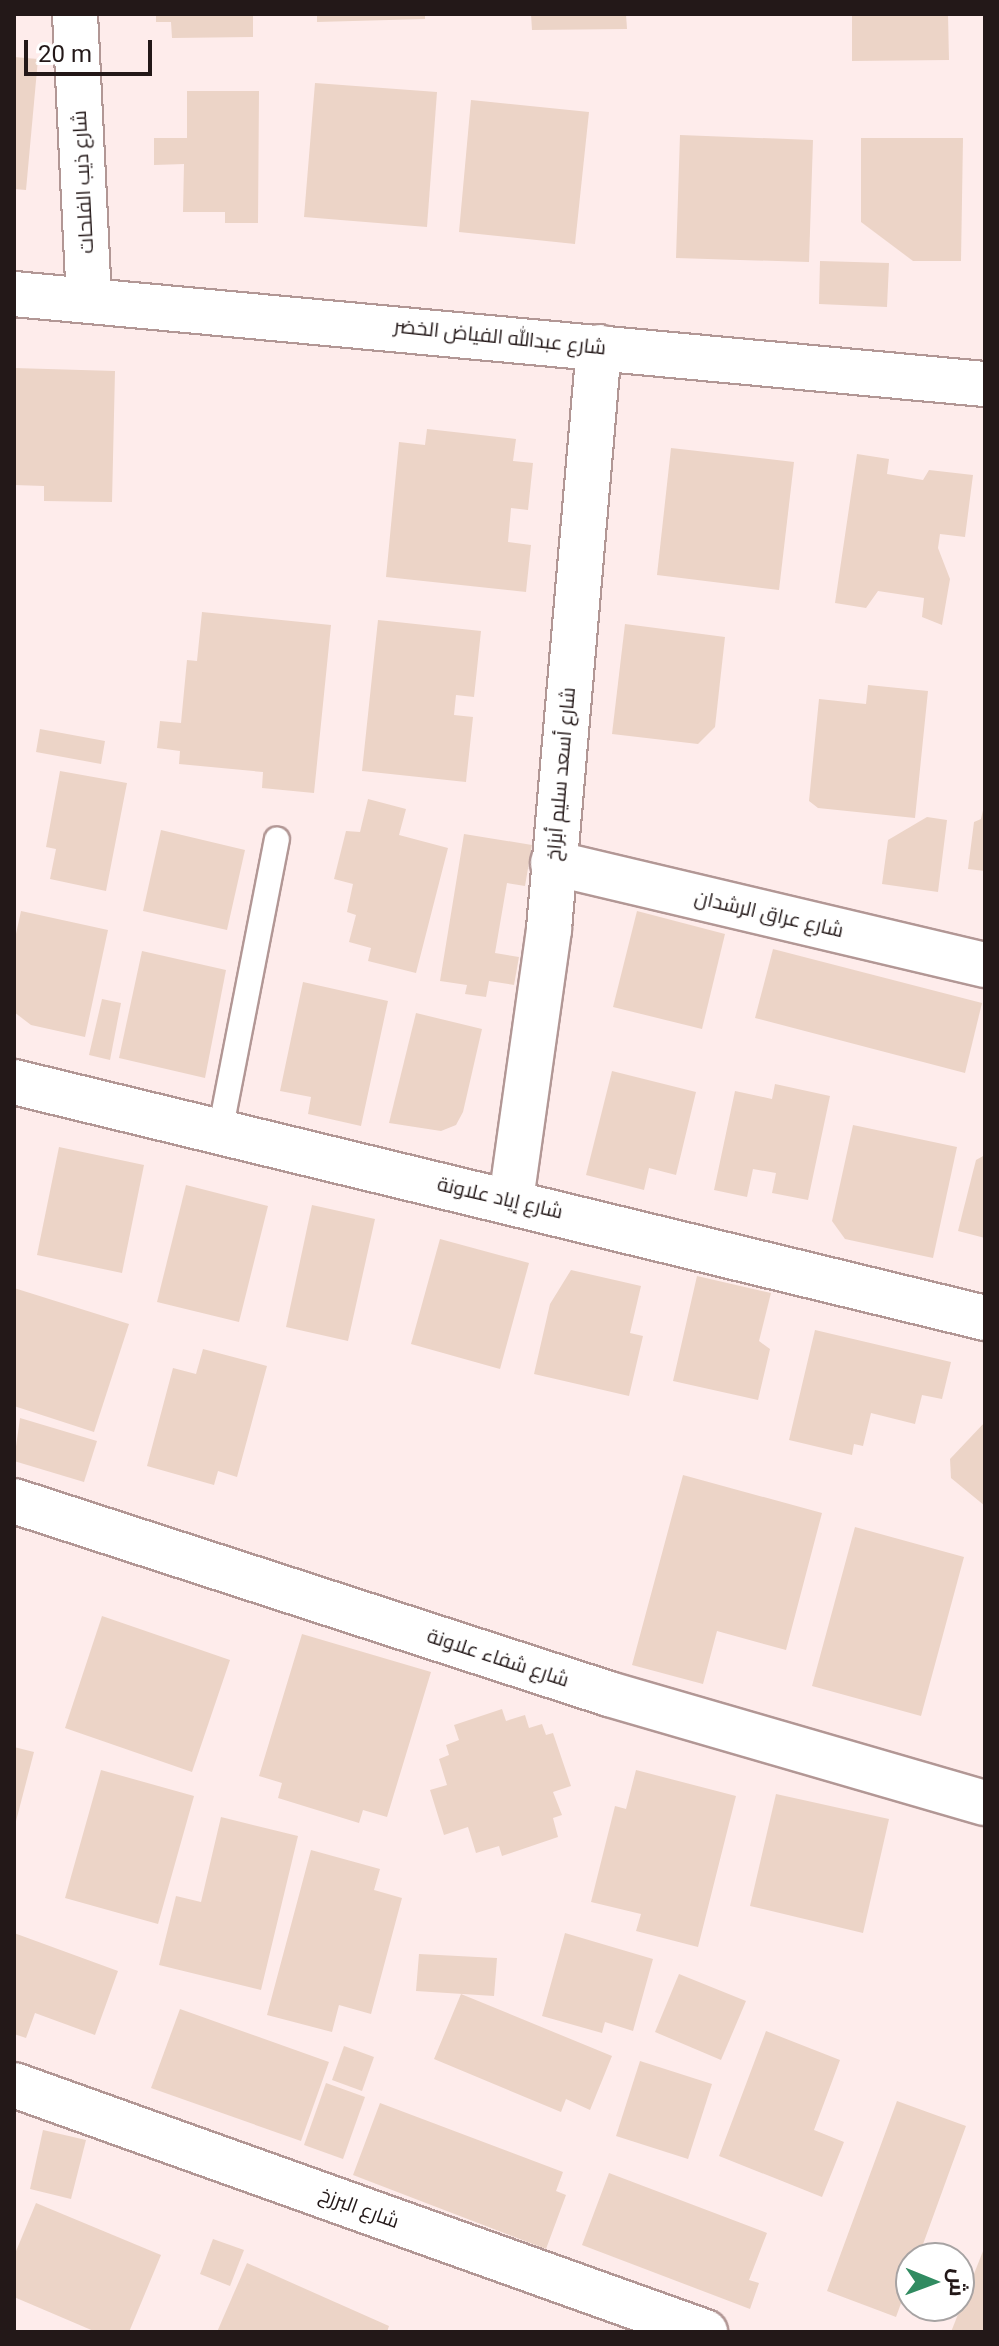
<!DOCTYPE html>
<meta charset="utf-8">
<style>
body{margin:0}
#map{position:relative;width:999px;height:2346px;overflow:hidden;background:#feeceb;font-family:Roboto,Cairo,sans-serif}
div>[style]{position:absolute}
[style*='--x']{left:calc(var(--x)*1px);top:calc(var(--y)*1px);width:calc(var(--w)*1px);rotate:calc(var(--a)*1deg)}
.building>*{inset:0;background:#ecd4c7}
.roads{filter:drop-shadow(2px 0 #b29795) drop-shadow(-2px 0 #b29795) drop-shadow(0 2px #b29795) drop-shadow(0 -2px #b29795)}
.lane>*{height:24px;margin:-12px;padding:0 12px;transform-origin:12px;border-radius:12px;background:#fff}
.street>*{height:44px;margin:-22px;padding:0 22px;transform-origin:22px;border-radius:22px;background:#fff}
.secondary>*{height:44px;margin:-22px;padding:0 22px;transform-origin:22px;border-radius:22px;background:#fff}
span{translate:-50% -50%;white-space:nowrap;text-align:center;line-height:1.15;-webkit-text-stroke:6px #fff;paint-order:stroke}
.street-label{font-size:20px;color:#231818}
.frame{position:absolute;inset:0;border:16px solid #231818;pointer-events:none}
.north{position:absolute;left:895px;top:2242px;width:80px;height:80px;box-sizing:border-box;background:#fff;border:2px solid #a7a3a3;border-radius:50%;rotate:91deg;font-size:22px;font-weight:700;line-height:32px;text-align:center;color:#231818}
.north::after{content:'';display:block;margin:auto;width:28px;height:36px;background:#318b61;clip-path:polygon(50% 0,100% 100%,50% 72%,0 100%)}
.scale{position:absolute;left:24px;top:40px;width:128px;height:36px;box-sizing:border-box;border:4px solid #231818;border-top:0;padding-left:10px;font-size:24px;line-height:28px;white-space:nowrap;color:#231818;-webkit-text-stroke:6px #fff;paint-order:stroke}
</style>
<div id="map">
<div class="building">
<div style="clip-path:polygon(156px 14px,253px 14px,253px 37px,172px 38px,171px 22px,156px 22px)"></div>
<div style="clip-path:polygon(317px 14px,425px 14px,425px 19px,317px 22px)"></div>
<div style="clip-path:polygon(531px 14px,626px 14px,627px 29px,532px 30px)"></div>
<div style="clip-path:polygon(852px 14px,948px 14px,949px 60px,852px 61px)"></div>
<div style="clip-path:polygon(14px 57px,38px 59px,26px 190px,14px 189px)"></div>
<div style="clip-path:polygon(315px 83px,437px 92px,427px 227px,304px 217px)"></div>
<div style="clip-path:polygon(187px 91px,259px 91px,258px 223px,225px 223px,225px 212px,183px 212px,184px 164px,154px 165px,154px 138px,187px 138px)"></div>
<div style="clip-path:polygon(471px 100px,589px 112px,575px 244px,459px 232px)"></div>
<div style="clip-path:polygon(680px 135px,813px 140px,809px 262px,676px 258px)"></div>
<div style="clip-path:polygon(861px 138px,963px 138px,961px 261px,913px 261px,861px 222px)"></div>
<div style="clip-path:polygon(820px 261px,889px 263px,887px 307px,819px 304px)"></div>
<div style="clip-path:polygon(14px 368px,115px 371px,112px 502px,44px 501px,44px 486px,14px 485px)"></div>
<div style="clip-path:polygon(427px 429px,516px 439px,513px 461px,533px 463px,528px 510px,511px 508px,508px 542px,531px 545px,526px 592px,386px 577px,399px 442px,425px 445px)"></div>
<div style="clip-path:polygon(671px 448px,794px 462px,779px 590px,657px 575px)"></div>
<div style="clip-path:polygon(857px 454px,889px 459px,887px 474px,923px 480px,929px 470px,973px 475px,965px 537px,940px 534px,938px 548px,950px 579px,942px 625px,922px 617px,924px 598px,878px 591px,866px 608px,835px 603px)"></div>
<div style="clip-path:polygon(202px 612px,331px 625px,314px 793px,262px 788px,263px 772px,179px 764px,180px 751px,157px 748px,160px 721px,181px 723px,187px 660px,197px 661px)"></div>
<div style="clip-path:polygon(378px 620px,481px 631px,474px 697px,456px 695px,454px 715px,473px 717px,466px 782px,362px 771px)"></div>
<div style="clip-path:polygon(625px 624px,725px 637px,715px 727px,698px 744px,612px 734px)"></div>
<div style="clip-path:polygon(868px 685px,928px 691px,915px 818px,818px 808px,809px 801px,819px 699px,866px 704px)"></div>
<div style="clip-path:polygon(40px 729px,105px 741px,101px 764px,36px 752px)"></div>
<div style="clip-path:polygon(60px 771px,127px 783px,106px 891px,50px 879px,56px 849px,46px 847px)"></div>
<div style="clip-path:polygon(368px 799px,406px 809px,399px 835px,448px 848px,416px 973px,368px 961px,371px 948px,349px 942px,356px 915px,347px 912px,353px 884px,334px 879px,346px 831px,360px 832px)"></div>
<div style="clip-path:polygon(985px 801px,985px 871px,968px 869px,974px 822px,981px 819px)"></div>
<div style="clip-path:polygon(927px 817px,947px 820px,938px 892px,882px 884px,888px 840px)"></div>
<div style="clip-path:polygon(161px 830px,245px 850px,227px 930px,143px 911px)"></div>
<div style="clip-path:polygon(464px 834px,532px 845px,525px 886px,507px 883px,495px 953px,519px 957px,514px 985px,489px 981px,486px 997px,465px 994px,467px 985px,440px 981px)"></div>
<div style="clip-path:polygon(21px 911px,108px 930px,85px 1037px,31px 1025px,14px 1012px,14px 943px)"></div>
<div style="clip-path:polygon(637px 911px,725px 934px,702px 1029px,613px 1007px)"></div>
<div style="clip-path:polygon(773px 949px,982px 1003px,965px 1073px,755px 1018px)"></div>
<div style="clip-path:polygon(142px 951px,226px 970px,205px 1078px,119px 1058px)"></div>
<div style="clip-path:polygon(303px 982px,388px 1001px,361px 1126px,308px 1114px,311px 1097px,280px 1091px)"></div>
<div style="clip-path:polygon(102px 999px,121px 1003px,110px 1060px,89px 1055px)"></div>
<div style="clip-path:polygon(416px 1013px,482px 1029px,463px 1112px,456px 1125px,441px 1131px,389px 1123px)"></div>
<div style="clip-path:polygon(612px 1071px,696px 1092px,676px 1175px,649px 1168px,644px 1190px,586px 1175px)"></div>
<div style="clip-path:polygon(775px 1084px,830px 1096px,808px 1200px,772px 1193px,776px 1173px,753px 1169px,747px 1197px,714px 1190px,735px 1091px,772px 1099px)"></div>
<div style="clip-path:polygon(853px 1125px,957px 1147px,933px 1258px,845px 1239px,832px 1221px)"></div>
<div style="clip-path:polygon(59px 1147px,144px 1165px,122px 1273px,37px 1255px)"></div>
<div style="clip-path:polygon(985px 1155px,985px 1238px,958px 1231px,976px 1160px)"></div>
<div style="clip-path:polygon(186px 1185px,268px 1206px,239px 1322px,157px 1302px)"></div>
<div style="clip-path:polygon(312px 1205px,375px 1219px,348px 1341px,286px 1327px)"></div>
<div style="clip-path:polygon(440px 1239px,529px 1263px,500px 1369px,411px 1344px)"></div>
<div style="clip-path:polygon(571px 1270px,641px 1286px,630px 1333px,643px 1336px,629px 1396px,534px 1374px,550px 1304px)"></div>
<div style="clip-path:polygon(697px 1276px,771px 1293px,759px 1341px,770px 1349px,758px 1400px,673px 1381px)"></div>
<div style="clip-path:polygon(14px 1288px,129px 1324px,94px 1432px,14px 1406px)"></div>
<div style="clip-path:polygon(815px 1330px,951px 1362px,942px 1399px,922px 1395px,915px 1424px,871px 1413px,863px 1446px,854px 1444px,852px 1455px,789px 1440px)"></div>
<div style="clip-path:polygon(203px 1349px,267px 1366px,237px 1477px,218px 1471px,214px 1485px,147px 1466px,173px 1368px,196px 1374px)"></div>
<div style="clip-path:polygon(20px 1418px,97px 1441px,84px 1482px,14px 1461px)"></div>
<div style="clip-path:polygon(985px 1422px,985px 1506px,951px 1478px,950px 1459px)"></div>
<div style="clip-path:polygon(683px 1475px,822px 1513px,786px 1650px,717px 1631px,703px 1684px,632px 1665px)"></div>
<div style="clip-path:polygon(855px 1527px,964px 1557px,921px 1716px,812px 1686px)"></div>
<div style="clip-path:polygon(102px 1616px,230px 1660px,192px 1772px,65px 1728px)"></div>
<div style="clip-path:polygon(302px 1634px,431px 1672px,387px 1817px,363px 1810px,359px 1823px,278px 1798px,282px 1783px,259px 1776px)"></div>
<div style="clip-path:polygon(502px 1709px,506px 1721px,525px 1715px,529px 1728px,542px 1724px,546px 1735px,553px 1733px,571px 1786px,553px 1792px,562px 1815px,553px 1818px,558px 1837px,502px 1856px,499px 1846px,476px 1853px,468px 1827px,444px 1835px,430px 1790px,447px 1785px,439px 1759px,449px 1755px,446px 1745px,459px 1740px,454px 1725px)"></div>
<div style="clip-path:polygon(14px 1747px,34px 1752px,15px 1825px,14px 1825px)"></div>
<div style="clip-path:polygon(101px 1770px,194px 1796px,158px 1924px,65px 1898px)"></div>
<div style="clip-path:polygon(636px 1770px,736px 1796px,698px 1947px,636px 1931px,641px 1914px,591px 1902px,615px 1806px,626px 1809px)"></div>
<div style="clip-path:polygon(776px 1794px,889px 1819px,863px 1933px,750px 1906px)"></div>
<div style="clip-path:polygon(221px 1817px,298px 1836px,261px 1990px,159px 1965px,176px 1896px,201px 1902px)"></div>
<div style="clip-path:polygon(311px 1850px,380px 1869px,374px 1890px,402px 1898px,371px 2014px,339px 2005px,332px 2032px,267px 2015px)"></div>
<div style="clip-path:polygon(14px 1933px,118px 1971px,95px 2035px,35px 2013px,26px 2038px,14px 2034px)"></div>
<div style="clip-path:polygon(565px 1933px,653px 1959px,633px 2031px,605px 2022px,602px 2033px,542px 2016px)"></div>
<div style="clip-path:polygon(419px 1954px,497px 1958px,494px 1996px,416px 1991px)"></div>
<div style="clip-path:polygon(679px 1974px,746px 2001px,721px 2060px,655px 2032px)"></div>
<div style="clip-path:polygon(461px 1994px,612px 2056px,590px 2110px,566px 2099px,561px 2112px,434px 2059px)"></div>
<div style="clip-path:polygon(180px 2009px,329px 2062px,301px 2141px,151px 2088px)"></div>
<div style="clip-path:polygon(766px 2031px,840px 2060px,814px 2130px,844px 2142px,822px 2197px,719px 2156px)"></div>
<div style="clip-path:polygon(344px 2046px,374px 2057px,362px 2091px,332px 2080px)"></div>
<div style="clip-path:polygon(640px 2061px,712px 2084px,688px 2159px,616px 2136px)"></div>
<div style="clip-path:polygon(326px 2083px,365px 2097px,343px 2159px,304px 2145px)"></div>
<div style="clip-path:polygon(897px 2101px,966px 2126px,918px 2258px,911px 2258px,911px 2276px,896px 2317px,827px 2291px)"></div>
<div style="clip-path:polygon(380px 2103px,563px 2172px,556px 2191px,566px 2195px,546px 2249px,353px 2175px)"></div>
<div style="clip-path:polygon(43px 2130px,86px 2140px,71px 2199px,30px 2189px)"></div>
<div style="clip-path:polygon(609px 2173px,767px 2233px,749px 2280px,759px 2283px,750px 2309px,582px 2245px)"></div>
<div style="clip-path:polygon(36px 2203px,161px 2255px,129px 2332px,96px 2332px,14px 2297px,14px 2256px)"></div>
<div style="clip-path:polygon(213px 2239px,244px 2250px,230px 2286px,200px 2274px)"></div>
<div style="clip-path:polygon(985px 2246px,985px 2332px,951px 2332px)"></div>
<div style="clip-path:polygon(247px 2263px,389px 2326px,387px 2332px,217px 2332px)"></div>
</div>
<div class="roads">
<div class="lane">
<div style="--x:220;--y:1132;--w:298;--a:-79"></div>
</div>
<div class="street">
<div style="--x:75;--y:14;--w:287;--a:87.2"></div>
<div style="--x:553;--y:863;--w:444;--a:13.3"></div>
<div style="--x:14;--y:1082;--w:999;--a:13.66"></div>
<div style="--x:511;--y:1200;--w:274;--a:-82"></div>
<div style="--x:549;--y:929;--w:584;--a:-85.09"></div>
<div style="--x:14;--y:1501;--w:626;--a:17.97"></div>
<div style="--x:609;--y:1694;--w:391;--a:16.2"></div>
<div style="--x:14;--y:2085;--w:734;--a:19.67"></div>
</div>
<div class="secondary">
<div style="--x:14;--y:294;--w:975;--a:5.3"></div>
</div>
</div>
<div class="street-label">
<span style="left:83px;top:182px;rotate:-93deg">شارع ذيب الفلحات</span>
<span style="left:500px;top:337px;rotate:6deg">شارع عبدالله الفياض الخضر</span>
<span style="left:561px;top:774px;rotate:-85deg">شارع أسعد سليم أبزاخ</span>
<span style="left:769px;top:914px;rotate:13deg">شارع عراق الرشدان</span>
<span style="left:500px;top:1198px;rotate:13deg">شارع إياد علاونة</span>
<span style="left:498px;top:1658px;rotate:18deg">شارع شفاء علاونة</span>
<span style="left:359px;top:2208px;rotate:20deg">شارع البرزخ</span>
</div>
<div class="frame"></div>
<div class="north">ش</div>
<div class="scale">20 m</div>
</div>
